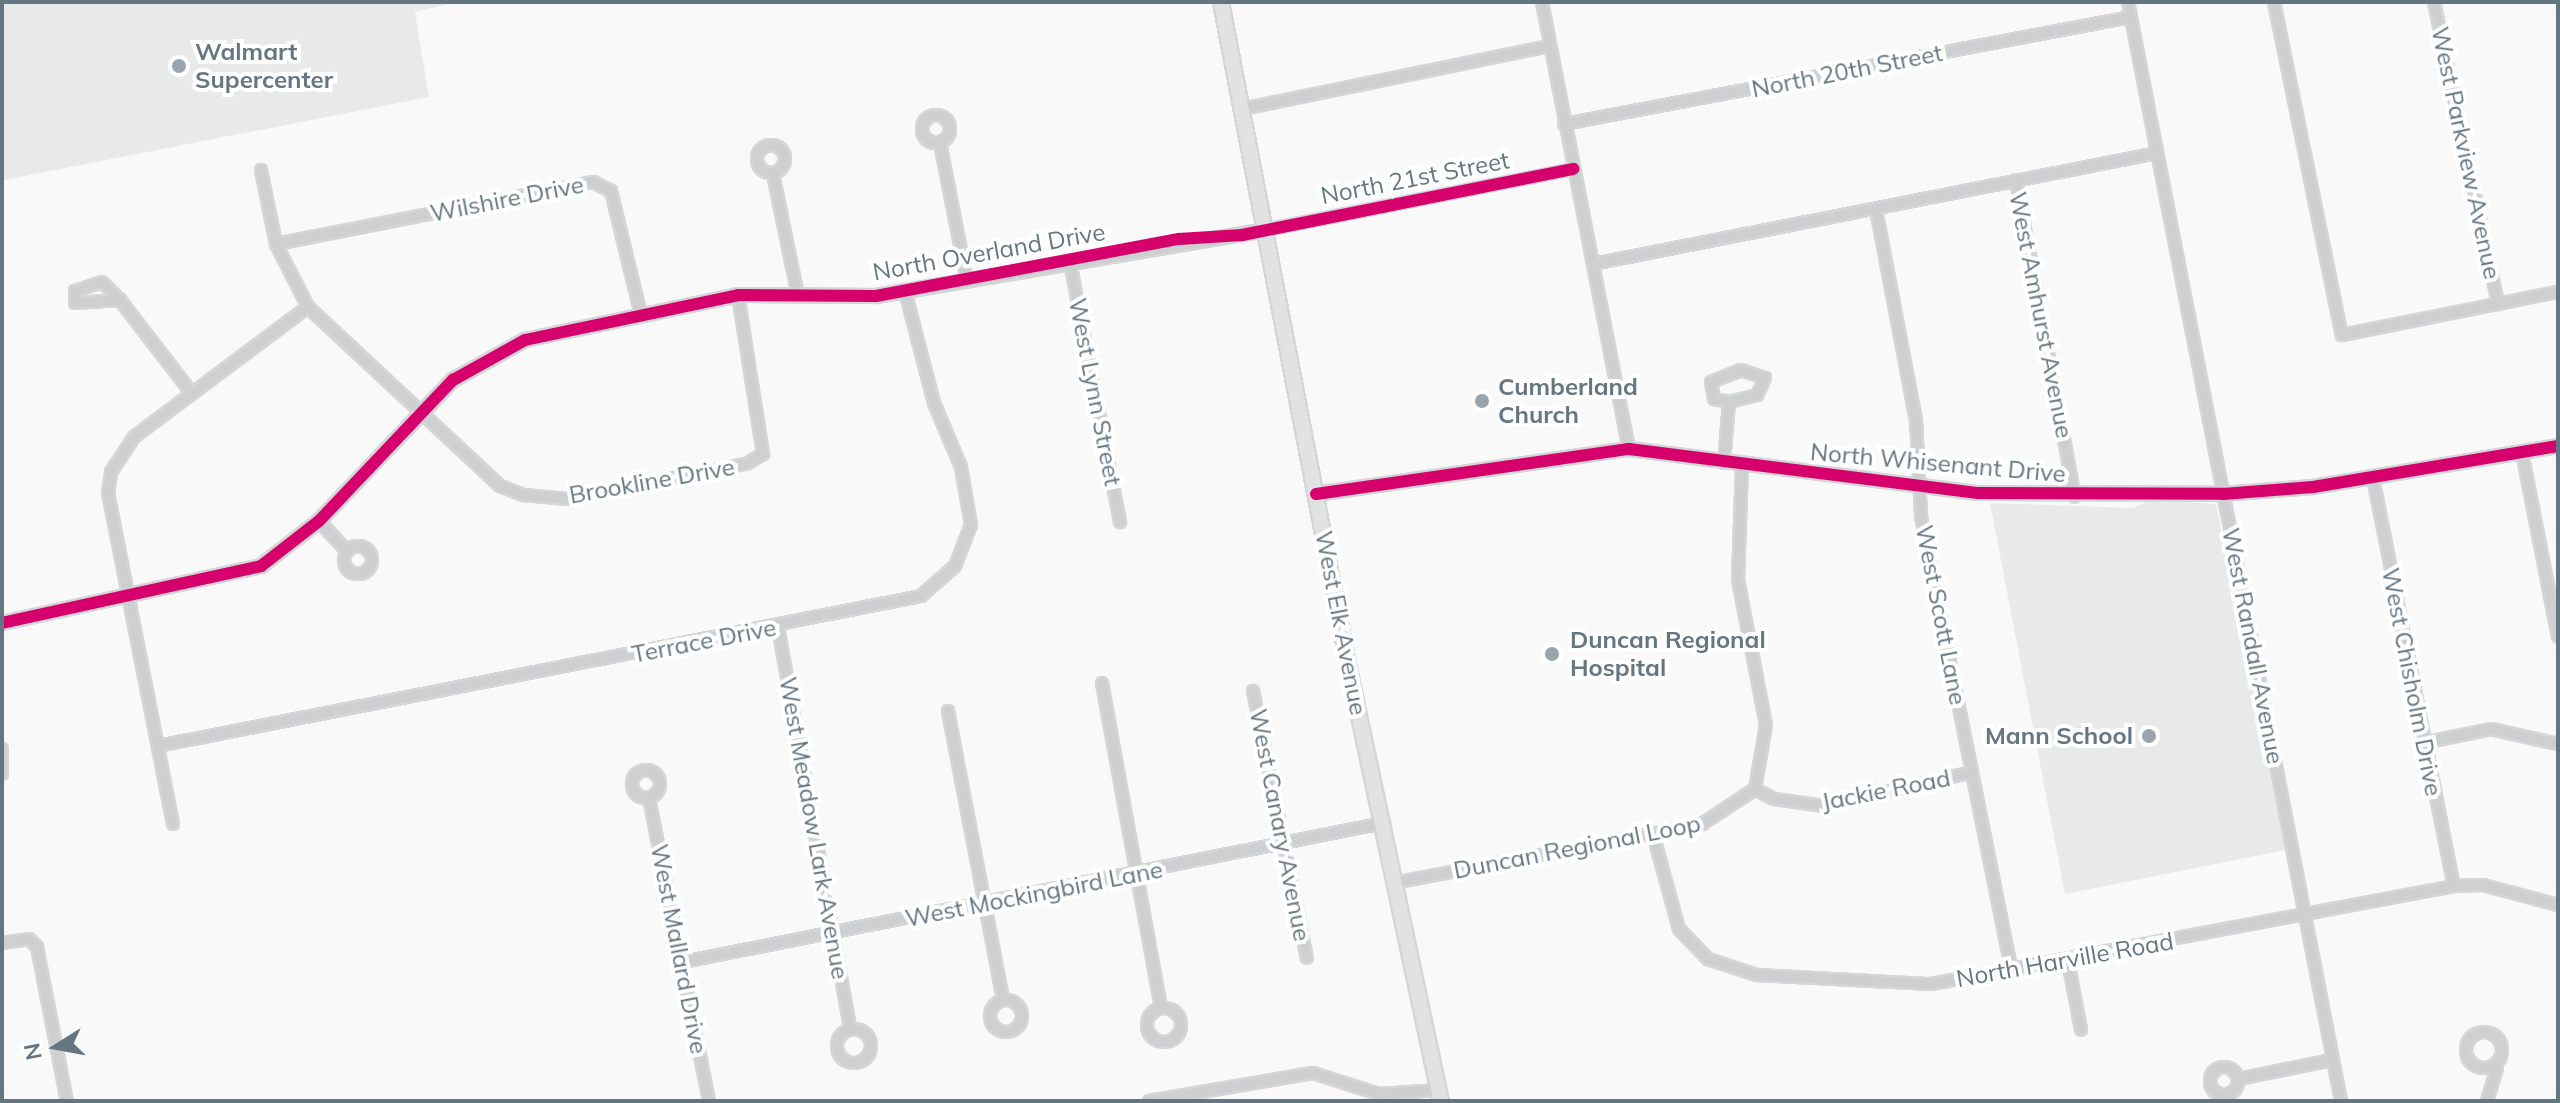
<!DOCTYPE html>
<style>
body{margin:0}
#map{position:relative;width:2560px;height:1103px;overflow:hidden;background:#f9f9f9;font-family:Mulish,sans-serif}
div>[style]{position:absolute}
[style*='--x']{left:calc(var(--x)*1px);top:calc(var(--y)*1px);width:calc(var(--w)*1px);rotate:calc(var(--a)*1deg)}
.built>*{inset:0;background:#e8e9e9}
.roads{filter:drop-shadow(2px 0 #d5d6d7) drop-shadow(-2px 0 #d5d6d7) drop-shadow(0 2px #d5d6d7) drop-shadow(0 -2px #d5d6d7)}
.minor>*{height:10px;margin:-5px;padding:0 5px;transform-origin:5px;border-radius:5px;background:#cecfd0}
.minor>.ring{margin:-5px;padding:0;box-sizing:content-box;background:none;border:10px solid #cecfd0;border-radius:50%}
.tertiary>*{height:12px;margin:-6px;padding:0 6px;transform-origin:6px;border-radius:6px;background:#cecfd0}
.secondary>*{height:14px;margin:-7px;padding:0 7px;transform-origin:7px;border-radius:7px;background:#e1e2e2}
.cycleway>*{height:12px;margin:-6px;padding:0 6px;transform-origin:6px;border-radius:6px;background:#d6006c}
.dots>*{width:22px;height:22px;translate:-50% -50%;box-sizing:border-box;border:4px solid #fff;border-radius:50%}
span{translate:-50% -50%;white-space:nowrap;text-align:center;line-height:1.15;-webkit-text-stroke:8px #fff;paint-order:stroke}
.poi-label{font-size:24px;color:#657683;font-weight:700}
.left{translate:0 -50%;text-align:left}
.right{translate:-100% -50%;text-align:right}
.street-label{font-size:24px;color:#657683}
.frame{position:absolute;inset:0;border:4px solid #657683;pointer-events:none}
.north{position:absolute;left:16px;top:1007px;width:80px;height:80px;-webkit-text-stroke:6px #fff;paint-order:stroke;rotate:259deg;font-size:22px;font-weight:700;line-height:32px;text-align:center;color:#657683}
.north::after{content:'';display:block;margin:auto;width:28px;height:36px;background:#657683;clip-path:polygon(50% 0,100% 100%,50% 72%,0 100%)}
</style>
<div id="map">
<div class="built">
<div style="clip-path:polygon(2px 2px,458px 2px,415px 12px,429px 97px,4px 180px)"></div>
<div style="clip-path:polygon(2150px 500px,2216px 504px,2285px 850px,2065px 894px,1990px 503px,2133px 508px)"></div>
</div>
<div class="roads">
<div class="minor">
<div style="--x:1542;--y:2;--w:455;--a:79"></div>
<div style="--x:2128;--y:2;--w:1119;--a:79.03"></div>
<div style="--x:2274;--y:2;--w:340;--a:78.5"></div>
<div style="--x:2342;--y:335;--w:220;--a:-11.3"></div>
<div style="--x:2434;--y:2;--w:309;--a:78"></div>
<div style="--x:1242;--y:109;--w:313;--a:-11.6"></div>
<div class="ring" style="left:922px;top:115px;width:18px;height:18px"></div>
<div style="--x:1564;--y:124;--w:577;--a:-10.69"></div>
<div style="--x:940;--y:143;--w:141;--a:78.9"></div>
<div class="ring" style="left:757px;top:145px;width:18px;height:18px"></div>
<div style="--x:261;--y:170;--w:76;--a:78.5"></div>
<div style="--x:276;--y:244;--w:71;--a:63.1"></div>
<div style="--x:308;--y:307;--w:262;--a:43"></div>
<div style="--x:500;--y:486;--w:26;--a:21"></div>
<div style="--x:524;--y:495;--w:43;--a:5.3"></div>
<div style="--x:567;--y:499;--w:182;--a:-11.1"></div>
<div style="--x:746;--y:464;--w:20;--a:-30"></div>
<div style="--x:763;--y:454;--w:161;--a:-98.9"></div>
<div style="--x:773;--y:174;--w:119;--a:78.4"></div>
<div style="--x:2016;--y:180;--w:322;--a:79.5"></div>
<div style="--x:1876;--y:209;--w:215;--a:79.3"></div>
<div style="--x:1916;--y:420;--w:97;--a:87"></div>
<div style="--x:1921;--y:517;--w:464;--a:78.7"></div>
<div style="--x:1265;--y:230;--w:314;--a:-11.2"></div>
<div style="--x:276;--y:244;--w:323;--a:-11.1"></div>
<div style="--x:593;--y:182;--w:20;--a:27"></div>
<div style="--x:611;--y:191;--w:128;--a:76.4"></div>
<div style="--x:1070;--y:262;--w:265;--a:79.1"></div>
<div style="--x:1593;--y:264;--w:575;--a:-11.13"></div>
<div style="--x:102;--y:282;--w:25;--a:45"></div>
<div style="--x:120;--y:300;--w:45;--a:176.2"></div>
<div style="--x:75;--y:303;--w:12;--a:-90"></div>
<div style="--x:75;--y:291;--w:28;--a:-18"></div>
<div style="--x:120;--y:300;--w:115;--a:52.4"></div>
<div style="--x:2522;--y:452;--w:188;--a:79"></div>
<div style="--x:1724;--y:463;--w:61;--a:-85.3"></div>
<div style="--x:1729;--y:402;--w:29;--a:-14"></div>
<div style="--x:1757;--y:395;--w:19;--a:-65"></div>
<div style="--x:1765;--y:378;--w:25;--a:-162"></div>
<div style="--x:1741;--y:370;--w:32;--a:158"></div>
<div style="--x:1711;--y:382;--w:17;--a:80"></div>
<div style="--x:1714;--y:399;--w:15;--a:11"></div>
<div style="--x:2373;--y:478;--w:416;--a:78.8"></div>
<div style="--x:319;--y:521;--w:41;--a:47"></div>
<div class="ring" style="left:344px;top:546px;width:18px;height:18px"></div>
<div style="--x:778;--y:627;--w:408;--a:79.8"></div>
<div style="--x:1102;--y:683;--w:330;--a:79.7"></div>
<div style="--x:1253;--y:691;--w:272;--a:78.6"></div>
<div style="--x:948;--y:711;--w:294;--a:79.2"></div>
<div style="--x:2423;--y:743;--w:69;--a:-11.6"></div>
<div style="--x:2491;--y:729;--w:69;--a:12.6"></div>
<div style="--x:158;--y:746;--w:778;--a:-11.12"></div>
<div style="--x:921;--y:596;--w:45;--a:-41.4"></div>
<div style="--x:955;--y:566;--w:44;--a:-68.7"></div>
<div style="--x:971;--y:525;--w:59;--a:-99.8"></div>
<div style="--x:961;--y:467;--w:69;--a:-112.9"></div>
<div style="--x:934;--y:403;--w:116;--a:-104.5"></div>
<div style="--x:2;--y:749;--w:25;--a:90"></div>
<div class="ring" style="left:632px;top:770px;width:18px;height:18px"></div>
<div style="--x:1755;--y:789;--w:21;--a:28"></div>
<div style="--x:1774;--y:799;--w:51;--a:7.8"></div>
<div style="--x:1825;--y:806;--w:151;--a:-13"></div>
<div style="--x:649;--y:798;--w:309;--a:78.8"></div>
<div style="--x:173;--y:824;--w:336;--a:-101.1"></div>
<div style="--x:108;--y:494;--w:22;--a:-82"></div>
<div style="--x:111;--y:472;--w:42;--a:-56.7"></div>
<div style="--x:134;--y:437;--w:217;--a:-36.8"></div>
<div style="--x:1653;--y:834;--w:98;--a:74.7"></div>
<div style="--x:1679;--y:929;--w:42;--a:46"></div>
<div style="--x:1708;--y:959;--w:52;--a:18.1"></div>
<div style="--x:1757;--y:975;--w:174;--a:3"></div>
<div style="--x:1931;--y:984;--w:532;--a:-10.61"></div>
<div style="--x:2454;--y:886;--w:29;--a:-2"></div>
<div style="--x:2483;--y:885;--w:78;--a:14.9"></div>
<div style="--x:1399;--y:882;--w:309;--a:-10.8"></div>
<div style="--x:1702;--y:824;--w:64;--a:-33.4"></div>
<div style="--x:1755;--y:789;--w:65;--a:-80.2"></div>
<div style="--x:1766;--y:725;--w:149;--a:-100.9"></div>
<div style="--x:1738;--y:579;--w:113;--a:-88"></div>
<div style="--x:2;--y:943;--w:27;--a:-8"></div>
<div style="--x:29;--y:939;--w:11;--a:45"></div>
<div style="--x:37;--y:947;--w:157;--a:79"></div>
<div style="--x:2068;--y:961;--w:70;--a:79.3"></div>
<div style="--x:683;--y:962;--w:715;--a:-11.22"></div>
<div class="ring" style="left:990px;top:1000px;width:22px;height:22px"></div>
<div class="ring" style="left:1147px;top:1008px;width:24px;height:24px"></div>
<div class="ring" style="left:837px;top:1029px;width:24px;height:24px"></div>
<div class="ring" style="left:2466px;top:1032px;width:26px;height:26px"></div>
<div class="ring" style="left:2210px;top:1067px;width:18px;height:18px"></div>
<div style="--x:2238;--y:1079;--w:96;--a:-11.4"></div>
<div style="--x:1149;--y:1101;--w:166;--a:-9.7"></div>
<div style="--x:1313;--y:1073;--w:69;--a:17.7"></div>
<div style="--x:1379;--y:1094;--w:60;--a:-3.8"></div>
<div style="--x:2487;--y:1101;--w:34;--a:-73"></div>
</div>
<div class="tertiary">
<div style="--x:1316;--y:494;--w:316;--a:-8.2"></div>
<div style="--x:1629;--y:449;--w:352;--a:7.2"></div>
<div style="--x:1978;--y:493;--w:245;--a:0.2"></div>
<div style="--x:2223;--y:494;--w:90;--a:-4.4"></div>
<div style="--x:2313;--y:487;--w:248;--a:-9.5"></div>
<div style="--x:2;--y:623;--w:265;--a:-12.4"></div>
<div style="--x:261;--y:566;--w:73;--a:-37.8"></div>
<div style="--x:319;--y:521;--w:195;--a:-46.5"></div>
<div style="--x:453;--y:380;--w:82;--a:-29.1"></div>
<div style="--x:525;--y:340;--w:218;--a:-11.9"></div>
<div style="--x:738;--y:295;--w:138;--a:0.4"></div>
<div style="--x:876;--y:296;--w:395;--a:-9.6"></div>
</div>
<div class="secondary">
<div style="--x:1221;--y:2;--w:679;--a:79.14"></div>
<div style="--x:1349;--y:669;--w:442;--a:78"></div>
</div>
</div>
<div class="cycleway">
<div style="--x:1316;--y:494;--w:316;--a:-8.2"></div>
<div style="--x:1629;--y:449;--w:352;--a:7.2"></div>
<div style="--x:1978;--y:493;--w:245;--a:0.2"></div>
<div style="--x:2223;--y:494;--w:90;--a:-4.4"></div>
<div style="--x:2313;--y:487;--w:248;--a:-9.5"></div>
<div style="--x:2;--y:623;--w:265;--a:-12.4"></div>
<div style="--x:261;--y:566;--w:73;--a:-37.8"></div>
<div style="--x:319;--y:521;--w:195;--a:-46.5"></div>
<div style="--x:453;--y:380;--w:82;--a:-29.1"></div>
<div style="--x:525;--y:340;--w:218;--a:-11.9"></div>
<div style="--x:738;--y:295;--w:138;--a:0.4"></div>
<div style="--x:876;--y:296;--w:308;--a:-10.7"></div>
<div style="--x:1179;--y:239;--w:63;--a:-3.6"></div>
<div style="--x:1242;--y:235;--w:338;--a:-11.3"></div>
</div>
<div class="dots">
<div style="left:179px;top:66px;background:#99a4ac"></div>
<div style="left:1482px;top:401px;background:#99a4ac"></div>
<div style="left:1552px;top:654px;background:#99a4ac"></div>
<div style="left:2149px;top:736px;background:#99a4ac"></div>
</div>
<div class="poi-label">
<span class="left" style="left:195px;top:66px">Walmart<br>Supercenter</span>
<span class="left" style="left:1498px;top:401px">Cumberland<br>Church</span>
<span class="left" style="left:1570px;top:654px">Duncan Regional<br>Hospital</span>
<span class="right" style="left:2133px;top:736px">Mann School</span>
</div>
<div class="street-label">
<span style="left:1847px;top:71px;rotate:-11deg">North 20th Street</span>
<span style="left:2466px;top:153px;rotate:78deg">West Parkview Avenue</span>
<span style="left:1415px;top:178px;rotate:-11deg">North 21st Street</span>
<span style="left:507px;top:199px;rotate:-11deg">Wilshire Drive</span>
<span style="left:989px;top:252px;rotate:-10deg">North Overland Drive</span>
<span style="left:2041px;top:315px;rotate:79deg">West Amhurst Avenue</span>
<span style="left:1095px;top:392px;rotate:79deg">West Lynn Street</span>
<span style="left:1938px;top:463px;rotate:5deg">North Whisenant Drive</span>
<span style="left:652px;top:481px;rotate:-10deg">Brookline Drive</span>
<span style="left:1941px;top:615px;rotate:79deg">West Scott Lane</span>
<span style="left:1341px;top:623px;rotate:79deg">West Elk Avenue</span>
<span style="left:704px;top:641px;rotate:-11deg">Terrace Drive</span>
<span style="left:2253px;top:646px;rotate:79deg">West Randall Avenue</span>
<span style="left:2412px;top:682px;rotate:79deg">West Chisholm Drive</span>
<span style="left:1886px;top:790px;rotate:-11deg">Jackie Road</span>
<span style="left:1280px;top:825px;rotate:79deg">West Canary Avenue</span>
<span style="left:814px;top:828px;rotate:80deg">West Meadow Lark Avenue</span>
<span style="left:1577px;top:847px;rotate:-11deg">Duncan Regional Loop</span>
<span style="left:1034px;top:894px;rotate:-11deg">West Mockingbird Lane</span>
<span style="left:679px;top:949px;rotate:79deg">West Mallard Drive</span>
<span style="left:2065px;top:960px;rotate:-10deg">North Harville Road</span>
</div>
<div class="frame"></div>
<div class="north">N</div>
</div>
